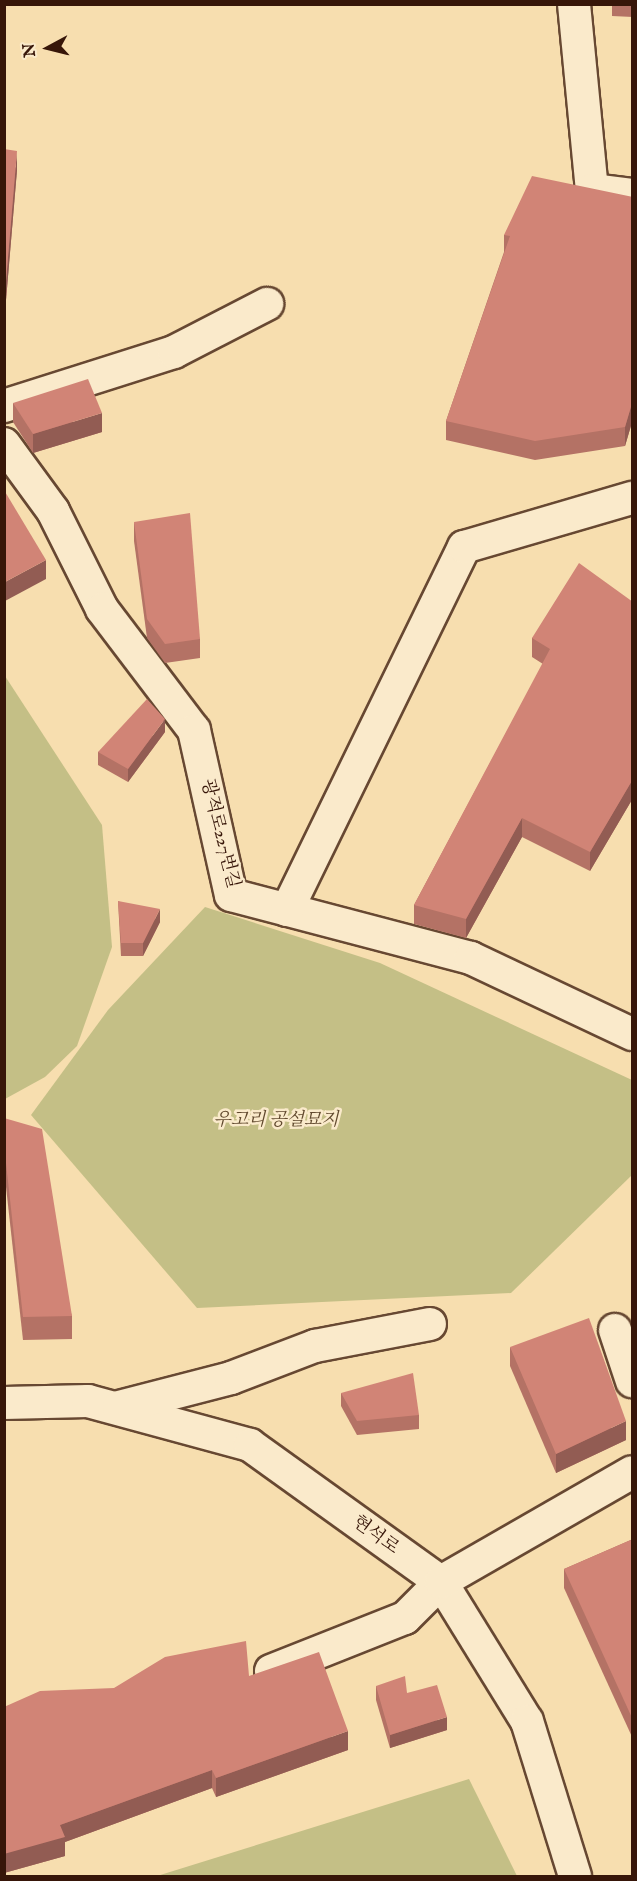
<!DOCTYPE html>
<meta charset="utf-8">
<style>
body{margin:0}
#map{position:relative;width:637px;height:1881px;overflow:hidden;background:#f7deaf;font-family:"IM FELL English","Noto Serif KR",serif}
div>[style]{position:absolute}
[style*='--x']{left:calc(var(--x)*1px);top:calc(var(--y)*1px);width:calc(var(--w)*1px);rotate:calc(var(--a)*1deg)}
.green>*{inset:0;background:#c4bf86}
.roads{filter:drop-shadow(2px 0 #674832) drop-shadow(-2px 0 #674832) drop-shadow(0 2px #674832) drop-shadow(0 -2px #674832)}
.minor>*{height:32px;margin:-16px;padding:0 16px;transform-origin:16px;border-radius:16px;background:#faeacb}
.wall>*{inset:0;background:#b47265}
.shaded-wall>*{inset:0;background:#925c53}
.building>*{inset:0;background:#d18476}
span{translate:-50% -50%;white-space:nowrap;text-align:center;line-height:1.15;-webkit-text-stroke:5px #faeacb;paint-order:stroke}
.street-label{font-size:18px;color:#371609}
.park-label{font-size:18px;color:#61492e;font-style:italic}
.frame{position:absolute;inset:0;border:6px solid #371609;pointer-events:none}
.north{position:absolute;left:18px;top:18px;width:60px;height:60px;-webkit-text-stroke:4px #faeacb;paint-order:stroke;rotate:263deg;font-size:16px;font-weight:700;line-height:24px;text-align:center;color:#371609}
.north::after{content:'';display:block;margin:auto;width:21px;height:27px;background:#371609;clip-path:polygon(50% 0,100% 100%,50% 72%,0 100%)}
</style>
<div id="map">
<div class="green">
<div style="clip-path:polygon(5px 676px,102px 825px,112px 947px,77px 1046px,45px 1077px,5px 1099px)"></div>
<div style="clip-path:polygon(205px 907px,380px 963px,632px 1080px,632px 1175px,511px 1293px,197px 1308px,31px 1115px,108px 1010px)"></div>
<div style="clip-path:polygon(469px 1779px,517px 1876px,157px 1876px)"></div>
</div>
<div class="roads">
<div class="minor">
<div style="--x:574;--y:4;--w:187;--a:84.5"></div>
<div style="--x:592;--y:190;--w:40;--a:7.1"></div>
<div style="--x:4;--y:406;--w:178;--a:-17.6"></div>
<div style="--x:174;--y:352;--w:105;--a:-27.3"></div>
<div style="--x:4;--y:444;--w:83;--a:53.8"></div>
<div style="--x:53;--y:511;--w:110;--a:63.4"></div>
<div style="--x:102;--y:609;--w:152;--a:52.8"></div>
<div style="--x:194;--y:730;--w:169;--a:77.4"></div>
<div style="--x:231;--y:895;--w:248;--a:14.7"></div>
<div style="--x:471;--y:958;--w:178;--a:25.3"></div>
<div style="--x:287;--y:910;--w:404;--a:-64"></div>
<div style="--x:464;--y:547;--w:175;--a:-16.3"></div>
<div style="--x:615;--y:1330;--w:54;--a:71.6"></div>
<div style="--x:4;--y:1403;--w:84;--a:-1.4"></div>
<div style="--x:88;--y:1401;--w:168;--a:15.2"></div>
<div style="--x:250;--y:1445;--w:235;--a:35.7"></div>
<div style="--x:441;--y:1582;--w:163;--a:58.3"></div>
<div style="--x:527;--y:1721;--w:162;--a:72.8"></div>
<div style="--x:119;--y:1407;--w:116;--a:-14.5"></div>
<div style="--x:231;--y:1378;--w:90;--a:-20.9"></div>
<div style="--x:315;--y:1346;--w:117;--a:-10.8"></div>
<div style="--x:271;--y:1671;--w:144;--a:-21.6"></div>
<div style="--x:405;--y:1618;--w:51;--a:-45"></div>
<div style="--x:441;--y:1582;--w:220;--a:-29.9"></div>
</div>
</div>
<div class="wall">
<div style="clip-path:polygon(612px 4px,633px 4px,633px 17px,612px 16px)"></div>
<div style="clip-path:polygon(4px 149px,17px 170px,6px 300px,4px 300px)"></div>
<div style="clip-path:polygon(633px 197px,633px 419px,625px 446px,535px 460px,446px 440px,446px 421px,504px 252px,504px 235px)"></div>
<div style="clip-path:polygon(13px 403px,102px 432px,33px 453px,13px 422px)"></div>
<div style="clip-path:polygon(134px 522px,200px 639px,200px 658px,165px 663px,147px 638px,134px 541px)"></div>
<div style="clip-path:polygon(633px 602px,633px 798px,590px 871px,522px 837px,466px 938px,414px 924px,414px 905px,543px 664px,532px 657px,532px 638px)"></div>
<div style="clip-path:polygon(165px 732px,128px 782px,98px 765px,98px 752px)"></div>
<div style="clip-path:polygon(118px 901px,160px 922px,143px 956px,121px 956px)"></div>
<div style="clip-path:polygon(4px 1118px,72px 1316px,72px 1339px,23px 1340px,4px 1169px)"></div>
<div style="clip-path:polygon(510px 1347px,626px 1440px,556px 1473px,510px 1366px)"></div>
<div style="clip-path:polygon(341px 1393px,419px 1415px,419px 1429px,357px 1435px,341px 1406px)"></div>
<div style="clip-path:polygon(633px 1539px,633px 1739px,564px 1588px,564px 1569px)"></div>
<div style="clip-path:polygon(249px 1676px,348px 1750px,216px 1797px,212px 1788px,65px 1842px,65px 1856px,4px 1873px,114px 1688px)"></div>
<div style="clip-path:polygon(376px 1686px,407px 1693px,447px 1730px,390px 1748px,376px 1700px)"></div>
</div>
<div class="shaded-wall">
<div style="clip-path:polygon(17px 151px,17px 170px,6px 300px,6px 281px)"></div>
<div style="clip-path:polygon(633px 400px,633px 419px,625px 446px,625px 427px)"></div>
<div style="clip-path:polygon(102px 413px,102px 432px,33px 453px,33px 434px)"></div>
<div style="clip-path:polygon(46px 560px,46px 579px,5px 601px,5px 582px)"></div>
<div style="clip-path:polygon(165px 719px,165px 732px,128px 782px,128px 769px)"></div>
<div style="clip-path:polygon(633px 779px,633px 798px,590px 871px,590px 852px)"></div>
<div style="clip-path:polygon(522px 818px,522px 837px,466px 938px,466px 919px)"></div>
<div style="clip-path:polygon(160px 909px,160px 922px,143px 956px,143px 943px)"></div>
<div style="clip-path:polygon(626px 1421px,626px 1440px,556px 1473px,556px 1454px)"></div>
<div style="clip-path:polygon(447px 1717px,447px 1730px,390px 1748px,390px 1735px)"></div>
<div style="clip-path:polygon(348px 1731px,348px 1750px,216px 1797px,216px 1778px)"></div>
<div style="clip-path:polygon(212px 1770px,212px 1788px,65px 1842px,65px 1856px,4px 1873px,4px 1854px,60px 1825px)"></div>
</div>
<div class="building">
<div style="clip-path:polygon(4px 149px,17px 151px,6px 281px,4px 281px)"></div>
<div style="clip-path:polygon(532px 176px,633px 197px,633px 400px,625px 427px,535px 441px,446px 421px,510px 236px,504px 235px)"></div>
<div style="clip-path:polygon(88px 379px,102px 413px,33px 434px,13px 403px)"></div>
<div style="clip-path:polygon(4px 490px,46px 560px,5px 582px,4px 582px)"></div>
<div style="clip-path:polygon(190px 513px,200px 639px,165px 644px,147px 619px,134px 522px)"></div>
<div style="clip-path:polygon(579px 563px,633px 602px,633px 779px,590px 852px,522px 818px,466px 919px,414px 905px,550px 649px,532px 638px)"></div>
<div style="clip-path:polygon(147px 699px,165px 719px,128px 769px,98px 752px)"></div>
<div style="clip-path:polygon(118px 901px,160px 909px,143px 943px,121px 943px)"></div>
<div style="clip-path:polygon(4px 1118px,42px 1129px,72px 1316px,23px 1317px,4px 1145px)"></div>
<div style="clip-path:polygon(589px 1318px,626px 1421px,556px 1454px,510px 1347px)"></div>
<div style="clip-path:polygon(413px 1373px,419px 1415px,357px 1421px,341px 1393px)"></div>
<div style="clip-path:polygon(633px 1539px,633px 1720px,564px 1569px)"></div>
<div style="clip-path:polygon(246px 1641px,249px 1676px,319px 1652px,348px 1731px,216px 1778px,212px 1770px,60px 1825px,65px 1837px,4px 1854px,4px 1707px,40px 1691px,114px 1688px,165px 1657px)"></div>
<div style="clip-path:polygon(405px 1676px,407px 1693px,437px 1685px,447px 1717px,390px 1735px,376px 1686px)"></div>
</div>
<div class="street-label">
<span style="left:219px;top:834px;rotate:76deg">광적로227번길</span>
<span style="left:375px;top:1536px;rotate:36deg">현석로</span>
</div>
<div class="park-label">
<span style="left:276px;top:1121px">우고리 공설묘지</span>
</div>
<div class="frame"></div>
<div class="north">N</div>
</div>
